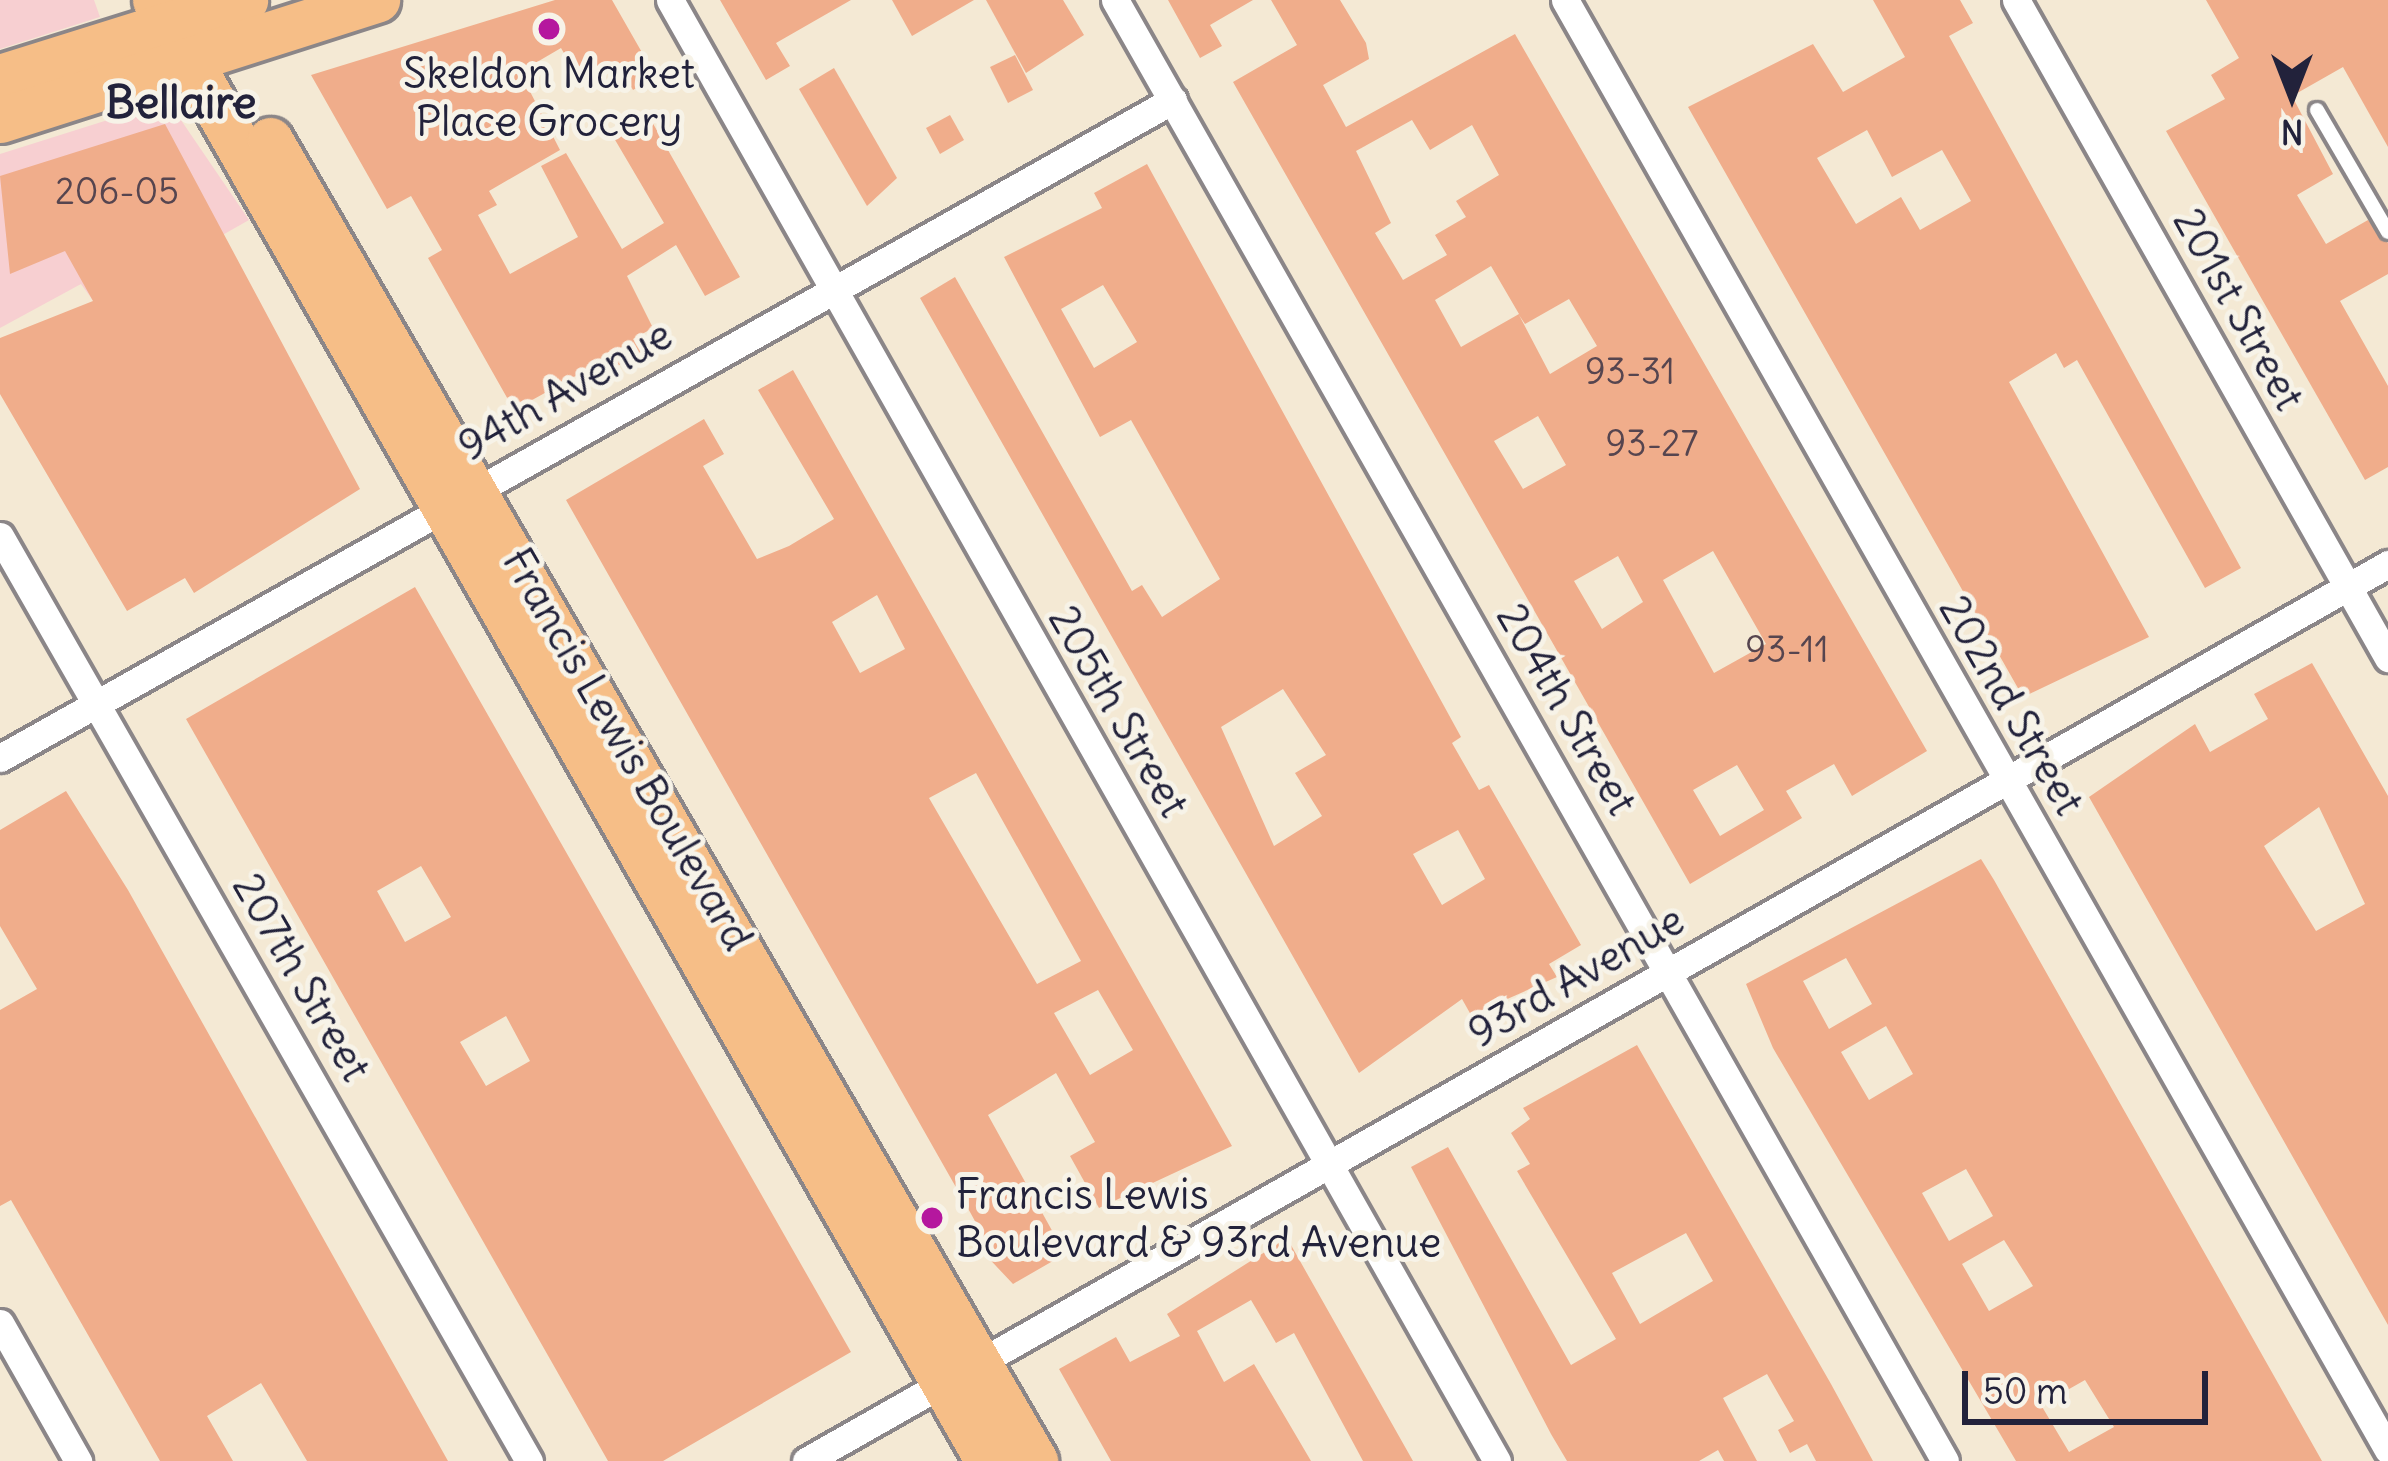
<!DOCTYPE html>
<style>
body{margin:0}
#map{position:relative;width:2388px;height:1461px;overflow:hidden;background:#f4e9d4;font-family:Delius,sans-serif}
div>[style]{position:absolute}
[style*='--x']{left:calc(var(--x)*1px);top:calc(var(--y)*1px);width:calc(var(--w)*1px);rotate:calc(var(--a)*1deg)}
.built>*{inset:0;background:#f7cfd1}
.building>*{inset:0;background:#f0ad8b}
.roads{filter:drop-shadow(3px 0 #8b8688) drop-shadow(-3px 0 #8b8688) drop-shadow(0 3px #8b8688) drop-shadow(0 -3px #8b8688)}
.lane>*{height:14px;margin:-7px;padding:0 7px;transform-origin:7px;border-radius:7px;background:#fff}
.street>*{height:27px;margin:-13.5px;padding:0 13.5px;transform-origin:13.5px;border-radius:13.5px;background:#fff}
.primary>*{height:45px;margin:-22.5px;padding:0 22.5px;transform-origin:22.5px;border-radius:22.5px;background:#f6be87}
.dots>*{width:33px;height:33px;translate:-50% -50%;box-sizing:border-box;border:6px solid #f7f3e8;border-radius:50%}
span{translate:-50% -50%;white-space:nowrap;text-align:center;line-height:1.15;-webkit-text-stroke:10px #f7f3e8;paint-order:stroke}
.number-label{font-size:36px;color:#56454f}
.number-label span{-webkit-text-stroke-width:0}
.poi-label{font-size:42px;color:#22223b}
.left{translate:0 -50%;text-align:left}
.street-label{font-size:42px;color:#22223b}
.neighbourhood-label{font-size:45px;color:#22223b;font-weight:700}
.north{position:absolute;left:2232px;top:36px;width:120px;height:120px;-webkit-text-stroke:9px #f7f3e8;paint-order:stroke;rotate:180deg;font-size:33px;font-weight:700;line-height:48px;text-align:center;color:#22223b}
.north::after{content:'';display:block;margin:auto;width:42px;height:54px;background:#22223b;clip-path:polygon(50% 0,100% 100%,50% 72%,0 100%)}
.scale{position:absolute;left:1962px;top:1371px;width:246px;height:54px;box-sizing:border-box;border:6px solid #22223b;border-top:0;padding-left:15px;font-size:36px;line-height:42px;white-space:nowrap;color:#22223b;-webkit-text-stroke:9px #f7f3e8;paint-order:stroke}
</style>
<div id="map">
<div class="built">
<div style="clip-path:polygon(0 0,94px 0,100px 17px,0 49px)"></div>
<div style="clip-path:polygon(168px 101px,249px 220px,97px 306px,81px 284px,0 328px,0 154px)"></div>
</div>
<div class="building">
<div style="clip-path:polygon(555px 0,612px 0,656px 77px,633px 90px,619px 66px,580px 81px,561px 48px,520px 72px,560px 150px,489px 191px,497px 205px,478px 215px,510px 274px,578px 237px,541px 166px,566px 153px,622px 249px,664px 223px,611px 133px,647px 113px,740px 277px,705px 296px,676px 245px,627px 276px,653px 328px,633px 339px,641px 352px,616px 367px,610px 357px,514px 410px,428px 258px,442px 250px,411px 196px,387px 209px,311px 75px)"></div>
<div style="clip-path:polygon(720px 0,851px 0,776px 43px,790px 66px,766px 80px)"></div>
<div style="clip-path:polygon(892px 0,974px 0,912px 36px)"></div>
<div style="clip-path:polygon(986px 0,1063px 0,1084px 35px,1026px 73px)"></div>
<div style="clip-path:polygon(1168px 0,1253px 0,1210px 25px,1222px 46px,1200px 58px)"></div>
<div style="clip-path:polygon(evenodd,1271px 0,1340px 0,1366px 43px,1369px 59px,1323px 85px,1346px 127px,1515px 34px,1927px 751px,1852px 796px,1834px 764px,1786px 791px,1802px 818px,1690px 884px,1233px 82px,1297px 45px,1271px 0,1412px 120px,1430px 150px,1472px 125px,1499px 175px,1456px 201px,1466px 217px,1435px 235px,1447px 255px,1403px 280px,1375px 233px,1391px 223px,1356px 151px,1412px 120px,1271px 0,1491px 266px,1519px 314px,1461px 347px,1435px 300px,1491px 266px,1271px 0,1569px 299px,1597px 346px,1550px 374px,1519px 315px,1525px 324px,1569px 299px,1271px 0,1538px 416px,1566px 465px,1523px 489px,1494px 441px,1538px 416px,1271px 0,1713px 551px,1766px 644px,1714px 673px,1663px 580px,1713px 551px,1271px 0,1618px 556px,1643px 602px,1602px 629px,1574px 581px,1618px 556px,1271px 0,1737px 765px,1764px 810px,1720px 836px,1693px 790px,1737px 765px)"></div>
<div style="clip-path:polygon(evenodd,1873px 0,1960px 0,1973px 23px,1949px 36px,2241px 568px,2205px 588px,2077px 360px,2064px 368px,2056px 353px,2009px 382px,2149px 637px,2023px 697px,1688px 107px,1813px 44px,1843px 92px,1905px 57px,1873px 0,1867px 130px,1892px 177px,1942px 150px,1971px 201px,1920px 230px,1901px 197px,1856px 224px,1817px 158px,1867px 130px)"></div>
<div style="clip-path:polygon(2206px 0,2388px 0,2388px 147px,2343px 67px,2292px 96px,2333px 174px,2297px 195px,2326px 244px,2368px 220px,2388px 243px,2388px 274px,2340px 301px,2388px 386px,2388px 467px,2365px 480px,2166px 131px,2225px 99px,2211px 75px,2239px 58px)"></div>
<div style="clip-path:polygon(1015px 55px,1033px 90px,1008px 103px,990px 67px)"></div>
<div style="clip-path:polygon(834px 68px,897px 178px,867px 206px,799px 89px)"></div>
<div style="clip-path:polygon(950px 115px,964px 140px,940px 154px,926px 128px)"></div>
<div style="clip-path:polygon(165px 124px,360px 489px,194px 593px,185px 578px,127px 611px,0 394px,0 338px,93px 301px,65px 251px,10px 274px,0 176px)"></div>
<div style="clip-path:polygon(evenodd,1147px 164px,1461px 737px,1452px 743px,1479px 790px,1489px 785px,1581px 945px,1549px 964px,1557px 977px,1471px 1015px,1462px 999px,1359px 1073px,920px 298px,955px 277px,1132px 591px,1142px 585px,1162px 617px,1220px 579px,1131px 420px,1100px 437px,1004px 257px,1102px 208px,1094px 193px,1147px 164px,1103px 285px,1137px 342px,1094px 368px,1061px 309px,1103px 285px,1147px 164px,1283px 689px,1326px 755px,1295px 773px,1322px 816px,1274px 846px,1221px 727px,1283px 689px,1147px 164px,1458px 830px,1485px 879px,1442px 905px,1413px 854px,1458px 830px)"></div>
<div style="clip-path:polygon(evenodd,793px 370px,1232px 1146px,1099px 1208px,1070px 1156px,1095px 1142px,1056px 1073px,988px 1115px,1065px 1254px,1013px 1284px,980px 1249px,988px 1245px,970px 1212px,566px 500px,704px 419px,724px 454px,703px 466px,757px 559px,789px 546px,834px 519px,758px 390px,793px 370px,877px 595px,905px 649px,860px 673px,832px 622px,877px 595px,793px 370px,976px 773px,1081px 961px,1037px 984px,929px 798px,976px 773px,793px 370px,1098px 990px,1133px 1050px,1090px 1075px,1054px 1013px,1098px 990px)"></div>
<div style="clip-path:polygon(evenodd,415px 587px,851px 1352px,663px 1461px,608px 1461px,186px 719px,415px 587px,421px 866px,451px 917px,405px 942px,377px 891px,421px 866px,415px 587px,506px 1016px,530px 1061px,486px 1086px,460px 1042px,506px 1016px)"></div>
<div style="clip-path:polygon(evenodd,2312px 663px,2388px 796px,2388px 1325px,2089px 797px,2195px 724px,2210px 752px,2268px 719px,2254px 694px,2312px 663px,2319px 807px,2365px 904px,2316px 931px,2264px 846px,2319px 807px)"></div>
<div style="clip-path:polygon(66px 791px,128px 890px,448px 1461px,307px 1461px,261px 1383px,207px 1416px,233px 1461px,160px 1461px,11px 1200px,0 1206px,0 1010px,37px 989px,0 926px,0 830px)"></div>
<div style="clip-path:polygon(evenodd,1981px 859px,1994px 880px,2322px 1461px,2016px 1461px,1773px 1048px,1746px 984px,1981px 859px,1846px 958px,1872px 1004px,1829px 1029px,1803px 981px,1846px 958px,1981px 859px,1886px 1026px,1913px 1074px,1869px 1100px,1841px 1052px,1886px 1026px,1981px 859px,1966px 1169px,1993px 1216px,1949px 1241px,1922px 1193px,1966px 1169px,1981px 859px,2004px 1240px,2033px 1286px,1989px 1311px,1962px 1264px,2004px 1240px,1981px 859px,2085px 1380px,2114px 1427px,2069px 1452px,2041px 1405px,2085px 1380px)"></div>
<div style="clip-path:polygon(evenodd,1637px 1045px,1831px 1384px,1873px 1461px,1816px 1461px,1807px 1444px,1790px 1453px,1778px 1430px,1794px 1421px,1767px 1374px,1723px 1398px,1757px 1461px,1724px 1461px,1718px 1450px,1699px 1461px,1567px 1461px,1551px 1434px,1411px 1167px,1448px 1147px,1571px 1365px,1616px 1339px,1517px 1171px,1530px 1164px,1511px 1133px,1530px 1119px,1523px 1108px,1637px 1045px,1686px 1233px,1713px 1281px,1640px 1324px,1612px 1273px,1686px 1233px)"></div>
<div style="clip-path:polygon(1287px 1238px,1413px 1461px,1363px 1461px,1294px 1333px,1276px 1343px,1251px 1300px,1197px 1331px,1224px 1382px,1254px 1364px,1311px 1461px,1111px 1461px,1059px 1369px,1116px 1337px,1130px 1362px,1180px 1336px,1167px 1314px)"></div>
</div>
<div class="roads">
<div class="lane">
<div style="--x:2317;--y:110;--w:141;--a:59.8"></div>
</div>
<div class="street">
<div style="--x:670;--y:0;--w:1679;--a:60.49"></div>
<div style="--x:1115;--y:0;--w:1680;--a:60.4"></div>
<div style="--x:1565;--y:0;--w:1667;--a:60.42"></div>
<div style="--x:2016;--y:0;--w:756;--a:60.52"></div>
<div style="--x:0;--y:536;--w:1066;--a:60.24"></div>
<div style="--x:0;--y:758;--w:1345;--a:-29.29"></div>
<div style="--x:0;--y:1323;--w:159;--a:60.5"></div>
<div style="--x:806;--y:1461;--w:1819;--a:-29.55"></div>
</div>
<div class="primary">
<div style="--x:155;--y:0;--w:1682;--a:60.31"></div>
<div style="--x:0;--y:77;--w:257;--a:-17.4"></div>
<div style="--x:0;--y:120;--w:396;--a:-17.7"></div>
<div style="--x:270;--y:140;--w:1527;--a:59.92"></div>
</div>
</div>
<div class="dots">
<div style="left:549px;top:29px;background:#b5179e"></div>
<div style="left:932px;top:1218px;background:#b5179e"></div>
</div>
<div class="number-label">
<span style="left:117px;top:192px">206-05</span>
<span style="left:1630px;top:372px">93-31</span>
<span style="left:1652px;top:444px">93-27</span>
<span style="left:1787px;top:650px">93-11</span>
</div>
<div class="poi-label">
<span style="left:549px;top:97px">Skeldon Market<br>Place Grocery</span>
<span class="left" style="left:956px;top:1218px">Francis Lewis<br>Boulevard &amp; 93rd Avenue</span>
</div>
<div class="street-label">
<span style="left:2239px;top:309px;rotate:61deg">201st Street</span>
<span style="left:565px;top:390px;rotate:-30deg">94th Avenue</span>
<span style="left:2012px;top:705px;rotate:60deg">202nd Street</span>
<span style="left:1567px;top:709px;rotate:60deg">204th Street</span>
<span style="left:1119px;top:711px;rotate:60deg">205th Street</span>
<span style="left:628px;top:749px;rotate:60deg">Francis Lewis Boulevard</span>
<span style="left:1576px;top:976px;rotate:-30deg">93rd Avenue</span>
<span style="left:302px;top:977px;rotate:60deg">207th Street</span>
</div>
<div class="neighbourhood-label">
<span style="left:181px;top:103px">Bellaire</span>
</div>
<div class="north">N</div>
<div class="scale">50 m</div>
</div>
